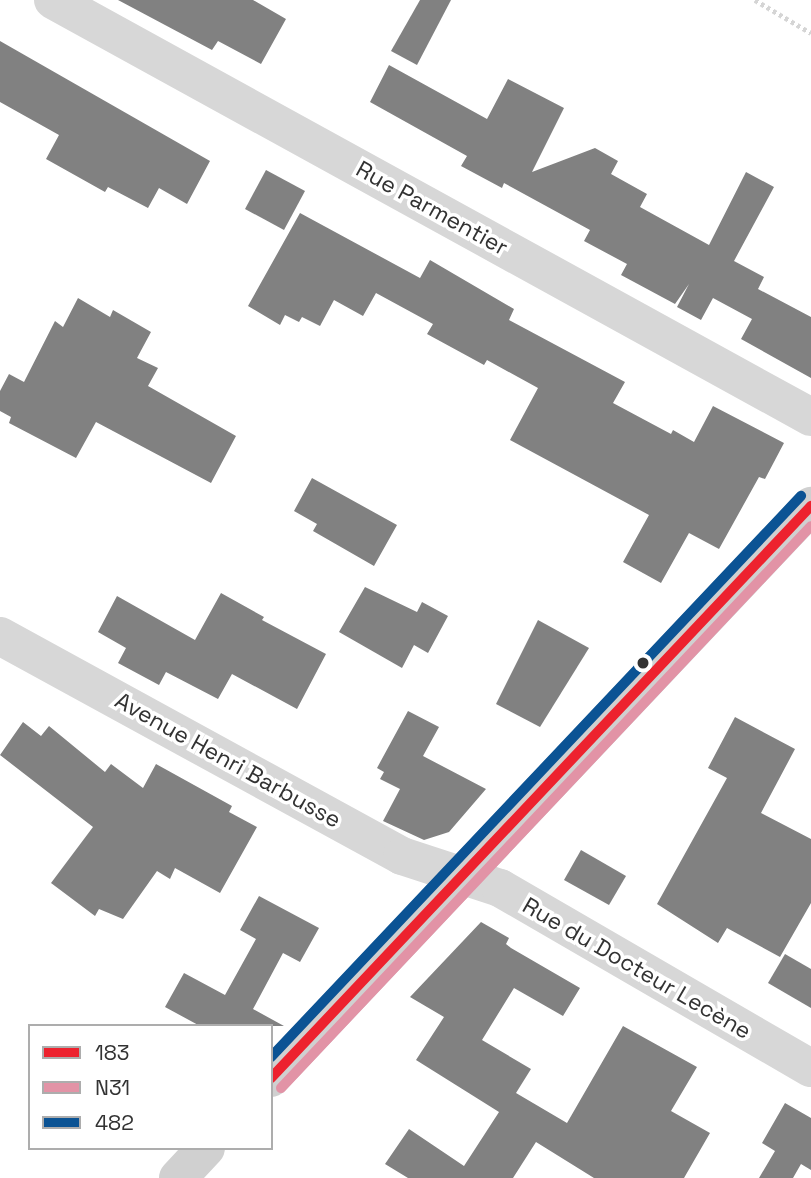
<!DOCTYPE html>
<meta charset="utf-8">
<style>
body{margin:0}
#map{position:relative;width:811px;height:1178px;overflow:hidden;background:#fff;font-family:"Space Grotesk",sans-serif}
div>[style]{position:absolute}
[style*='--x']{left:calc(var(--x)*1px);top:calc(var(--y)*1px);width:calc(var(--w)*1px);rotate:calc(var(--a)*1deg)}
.building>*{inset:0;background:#818181}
.path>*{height:4.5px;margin-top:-2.25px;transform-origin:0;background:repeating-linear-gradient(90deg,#d5d5d5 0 3.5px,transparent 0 7px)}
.street>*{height:38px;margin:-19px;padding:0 19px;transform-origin:19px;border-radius:19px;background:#d7d7d7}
.secondary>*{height:38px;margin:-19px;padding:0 19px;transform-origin:19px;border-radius:19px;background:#d0d0d0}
.bus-1>*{height:10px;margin:-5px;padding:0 5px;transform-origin:5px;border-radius:5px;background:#ed222e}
.bus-2>*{height:10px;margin:-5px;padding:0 5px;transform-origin:5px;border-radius:5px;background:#e293a6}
.bus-3>*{height:10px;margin:-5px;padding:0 5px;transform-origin:5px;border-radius:5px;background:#0b5394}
.dots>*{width:19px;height:19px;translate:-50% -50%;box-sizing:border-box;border:4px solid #fff;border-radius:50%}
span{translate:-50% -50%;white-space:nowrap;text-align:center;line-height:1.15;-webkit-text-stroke:7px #fff;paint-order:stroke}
.street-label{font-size:23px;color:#333}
.legend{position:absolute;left:28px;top:1024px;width:245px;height:126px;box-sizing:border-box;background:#fff;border:2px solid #adadad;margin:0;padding:9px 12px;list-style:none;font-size:21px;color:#333}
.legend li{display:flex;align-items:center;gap:14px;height:35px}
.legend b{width:35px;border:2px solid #adadad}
</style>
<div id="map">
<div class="building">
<div style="clip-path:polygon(118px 0,253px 0,286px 19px,261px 64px,218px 41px,212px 50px)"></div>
<div style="clip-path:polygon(420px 0,451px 0,417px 65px,391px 51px)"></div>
<div style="clip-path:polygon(0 41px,210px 161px,187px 204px,159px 188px,148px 208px,108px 187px,105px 192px,46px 159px,59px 135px,0 102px)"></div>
<div style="clip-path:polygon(389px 65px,487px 119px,508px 79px,564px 108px,532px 172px,595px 148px,618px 161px,611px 174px,647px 194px,640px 207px,709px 245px,746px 172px,774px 187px,734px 261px,764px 277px,758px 289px,811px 317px,811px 378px,741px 339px,752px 319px,713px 298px,701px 320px,677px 307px,689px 284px,675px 304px,621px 275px,627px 264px,584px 241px,590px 230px,504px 183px,502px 188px,461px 166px,467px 156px,370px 102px)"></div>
<div style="clip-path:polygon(266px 170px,305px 191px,284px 230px,245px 209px)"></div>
<div style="clip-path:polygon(300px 213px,420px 278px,430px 260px,514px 309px,509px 320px,625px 382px,613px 403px,671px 434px,673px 430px,694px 442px,713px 406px,784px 443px,765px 479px,759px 477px,719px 549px,689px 533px,661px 583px,623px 562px,649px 515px,510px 440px,538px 388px,487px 360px,484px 365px,427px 334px,433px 324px,376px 293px,363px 316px,334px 300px,320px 326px,302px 317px,299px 322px,285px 315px,280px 325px,248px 306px)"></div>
<div style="clip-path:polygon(78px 298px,110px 317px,113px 310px,151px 332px,137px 358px,158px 368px,148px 386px,236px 436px,211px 483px,96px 422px,76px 458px,9px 423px,11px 417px,0 411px,0 391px,9px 374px,24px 382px,55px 321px,63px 327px)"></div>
<div style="clip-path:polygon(312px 478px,397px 525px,374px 566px,313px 531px,317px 524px,294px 511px)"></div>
<div style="clip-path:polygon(365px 587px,417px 612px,422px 602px,448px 616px,428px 653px,414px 645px,402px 668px,339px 632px)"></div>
<div style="clip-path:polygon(221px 593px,264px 617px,262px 620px,326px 654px,297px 709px,232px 674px,218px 699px,166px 672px,159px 685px,118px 663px,126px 648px,98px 632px,117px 596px,195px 640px)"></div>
<div style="clip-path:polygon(538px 620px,589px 648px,540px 727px,496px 704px)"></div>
<div style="clip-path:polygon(408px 711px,439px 727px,423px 756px,486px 789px,449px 832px,424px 840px,383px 821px,400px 789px,380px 779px,384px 772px,377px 768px)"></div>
<div style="clip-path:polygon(735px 717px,795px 749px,761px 813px,811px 839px,811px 903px,780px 957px,727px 928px,718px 943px,657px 904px,727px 778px,708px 768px)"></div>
<div style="clip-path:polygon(23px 722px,41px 736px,49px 726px,105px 772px,111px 764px,143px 788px,156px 764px,232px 806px,229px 812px,257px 827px,220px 893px,175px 868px,170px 879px,157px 871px,123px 919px,99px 909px,95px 916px,51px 883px,93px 827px,0 755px)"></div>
<div style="clip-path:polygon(581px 850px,626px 876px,609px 905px,564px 880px)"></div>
<div style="clip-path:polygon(259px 896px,319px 928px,300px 962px,283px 953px,253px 1009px,284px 1026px,200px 1026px,165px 1007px,184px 973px,225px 995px,256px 939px,240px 930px)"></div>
<div style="clip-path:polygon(481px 922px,509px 938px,506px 944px,511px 948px,580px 988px,563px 1016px,514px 988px,482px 1040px,531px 1069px,516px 1093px,567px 1123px,623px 1026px,697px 1067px,671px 1111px,710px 1133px,684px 1178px,594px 1178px,536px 1142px,513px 1178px,408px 1178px,385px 1164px,409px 1129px,464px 1166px,499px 1112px,416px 1060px,444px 1017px,410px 997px)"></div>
<div style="clip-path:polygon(785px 954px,811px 969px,811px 1008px,768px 983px)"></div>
<div style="clip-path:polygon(785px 1103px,811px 1118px,811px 1170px,801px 1164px,793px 1178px,759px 1178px,775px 1151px,762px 1143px)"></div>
</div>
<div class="path">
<div style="--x:755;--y:0;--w:65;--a:30.5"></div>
</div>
<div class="street">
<div style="--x:53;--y:0;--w:865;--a:28.82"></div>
<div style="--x:0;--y:636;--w:458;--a:28.7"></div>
<div style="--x:402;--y:856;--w:103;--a:18.1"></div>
<div style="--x:500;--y:888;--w:359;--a:30.1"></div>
</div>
<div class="secondary">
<div style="--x:271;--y:1078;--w:787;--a:-46.65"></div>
<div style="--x:178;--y:1178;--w:41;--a:-47"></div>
</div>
<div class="bus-1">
<div style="--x:271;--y:1078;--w:787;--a:-46.65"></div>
</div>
<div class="bus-2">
<div style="--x:281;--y:1088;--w:772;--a:-46.68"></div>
</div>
<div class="bus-3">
<div style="--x:271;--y:1057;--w:772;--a:-46.63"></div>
</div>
<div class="dots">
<div style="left:643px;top:663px;background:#333"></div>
</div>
<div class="street-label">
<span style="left:432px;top:208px;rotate:29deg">Rue Parmentier</span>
<span style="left:228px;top:760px;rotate:29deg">Avenue Henri Barbusse</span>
<span style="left:637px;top:968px;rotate:30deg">Rue du Docteur Lecène</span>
</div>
<ul class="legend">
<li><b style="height:9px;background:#ed222e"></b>183</li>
<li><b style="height:9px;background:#e293a6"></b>N31</li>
<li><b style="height:9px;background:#0b5394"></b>482</li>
</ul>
</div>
